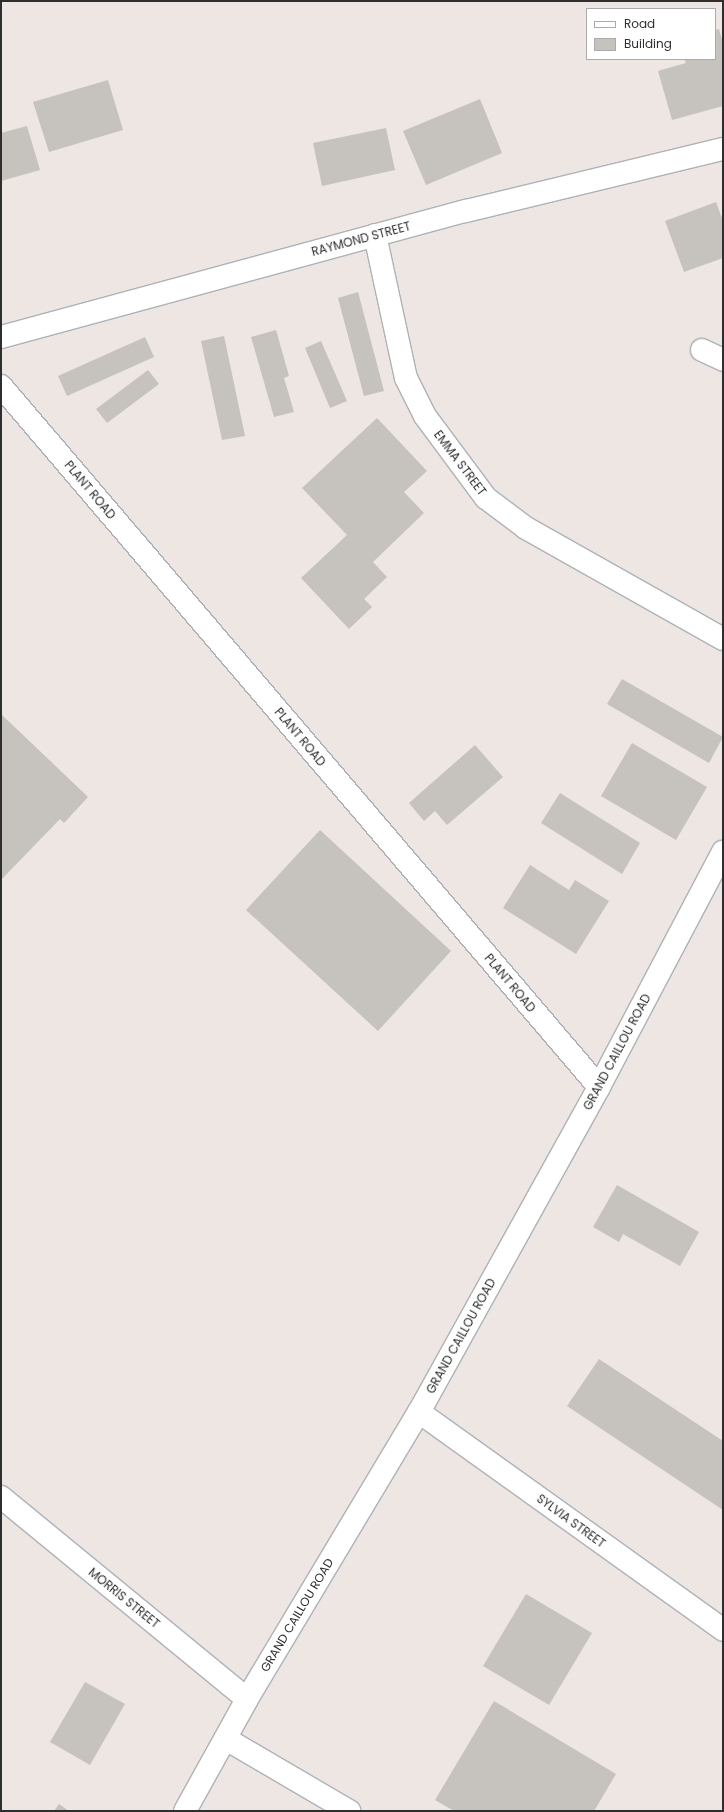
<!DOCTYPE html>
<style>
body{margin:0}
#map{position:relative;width:724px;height:1812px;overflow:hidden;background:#ede6e2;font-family:Poppins,sans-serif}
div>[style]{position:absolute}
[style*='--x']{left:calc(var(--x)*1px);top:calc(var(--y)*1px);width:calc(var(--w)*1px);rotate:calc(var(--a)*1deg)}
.building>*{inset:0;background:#c6c2bd}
.roads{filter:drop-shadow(1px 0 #aeb2b8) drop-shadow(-1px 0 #aeb2b8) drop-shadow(0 1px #aeb2b8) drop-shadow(0 -1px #aeb2b8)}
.street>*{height:22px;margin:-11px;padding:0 11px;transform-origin:11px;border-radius:11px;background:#fff}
.secondary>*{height:22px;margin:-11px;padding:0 11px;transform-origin:11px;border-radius:11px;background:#fff}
span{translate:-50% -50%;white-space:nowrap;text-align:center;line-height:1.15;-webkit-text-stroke:3px #fff;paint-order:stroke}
.street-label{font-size:12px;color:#2e2e2e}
.frame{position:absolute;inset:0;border:2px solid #2e2e2e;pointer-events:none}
.legend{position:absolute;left:586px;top:8px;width:130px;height:52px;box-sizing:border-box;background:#fff;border:1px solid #ababab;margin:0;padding:5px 7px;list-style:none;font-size:12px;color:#2e2e2e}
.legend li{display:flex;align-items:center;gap:8px;height:20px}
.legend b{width:20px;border:1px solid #ababab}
</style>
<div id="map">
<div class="building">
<div style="clip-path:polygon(719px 29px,723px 43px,723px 106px,672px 120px,658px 71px,686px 63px,684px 59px,715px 59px,715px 30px)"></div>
<div style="clip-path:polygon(108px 80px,123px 130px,49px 152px,33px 102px)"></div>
<div style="clip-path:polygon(480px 99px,502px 153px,426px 185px,403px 131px)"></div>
<div style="clip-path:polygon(27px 126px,40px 170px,1px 181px,1px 133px)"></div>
<div style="clip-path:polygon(386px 128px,395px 170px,322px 186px,313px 143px)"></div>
<div style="clip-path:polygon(716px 202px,723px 221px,723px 258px,684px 272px,665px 221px)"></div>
<div style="clip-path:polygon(358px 292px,384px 391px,364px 396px,338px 298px)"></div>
<div style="clip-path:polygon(276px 330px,289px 376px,284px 378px,294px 412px,274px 417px,251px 337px)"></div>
<div style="clip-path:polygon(224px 336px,245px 436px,222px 440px,201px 341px)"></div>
<div style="clip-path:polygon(145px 337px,154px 357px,67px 396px,58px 376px)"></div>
<div style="clip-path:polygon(321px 341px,347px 401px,330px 408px,305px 348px)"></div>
<div style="clip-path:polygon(148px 370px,159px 384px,107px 423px,96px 409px)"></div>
<div style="clip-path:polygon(377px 418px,427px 471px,404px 492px,424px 513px,373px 562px,387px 577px,364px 599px,372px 607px,349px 629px,301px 578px,347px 535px,302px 488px)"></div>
<div style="clip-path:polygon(622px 679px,723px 737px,709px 763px,607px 704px)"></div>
<div style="clip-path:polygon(1px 714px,88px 797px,64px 823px,60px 819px,1px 880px)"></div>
<div style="clip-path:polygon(632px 743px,707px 787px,676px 840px,601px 796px)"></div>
<div style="clip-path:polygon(475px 745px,503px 777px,447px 825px,435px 811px,424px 821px,409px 803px)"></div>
<div style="clip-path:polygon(560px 793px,640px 843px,622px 874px,541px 823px)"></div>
<div style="clip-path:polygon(320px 830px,451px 951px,378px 1031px,246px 910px)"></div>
<div style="clip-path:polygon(530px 865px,569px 890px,575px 880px,609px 901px,576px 954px,503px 908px)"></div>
<div style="clip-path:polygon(617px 1185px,699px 1232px,680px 1266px,623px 1234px,619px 1242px,593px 1227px)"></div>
<div style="clip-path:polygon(599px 1359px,723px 1441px,723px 1510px,567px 1406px)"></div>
<div style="clip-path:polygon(526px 1594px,592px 1633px,549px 1705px,483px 1666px)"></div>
<div style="clip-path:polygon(85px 1682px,125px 1704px,90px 1765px,50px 1742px)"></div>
<div style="clip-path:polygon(494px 1701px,616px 1774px,594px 1811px,454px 1811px,435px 1800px)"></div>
<div style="clip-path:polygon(59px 1804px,69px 1811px,54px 1811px)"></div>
</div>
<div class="roads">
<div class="street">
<div style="--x:375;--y:235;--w:146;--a:77.8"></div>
<div style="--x:406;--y:378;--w:42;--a:63.4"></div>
<div style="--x:425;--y:416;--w:102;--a:53.4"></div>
<div style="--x:486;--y:498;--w:50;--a:36.9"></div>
<div style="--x:526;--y:528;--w:226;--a:29.4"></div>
<div style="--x:1;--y:337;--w:482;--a:-15.2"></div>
<div style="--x:466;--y:211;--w:264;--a:-13.6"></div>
<div style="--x:702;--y:350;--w:23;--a:25"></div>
<div style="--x:1;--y:386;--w:921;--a:49.53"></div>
<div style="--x:419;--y:1412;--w:374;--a:35.6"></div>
<div style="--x:1;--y:1497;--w:318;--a:39.4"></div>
<div style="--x:226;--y:1739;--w:143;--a:30.3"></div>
</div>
<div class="secondary">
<div style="--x:185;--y:1811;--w:128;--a:-61"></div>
<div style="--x:247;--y:1699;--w:335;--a:-59.1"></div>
<div style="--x:419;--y:1412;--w:372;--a:-61"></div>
<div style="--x:599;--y:1087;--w:266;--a:-62.2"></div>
</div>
</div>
<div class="street-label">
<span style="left:361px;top:239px;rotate:-15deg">RAYMOND STREET</span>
<span style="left:460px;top:463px;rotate:53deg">EMMA STREET</span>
<span style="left:90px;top:490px;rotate:50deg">PLANT ROAD</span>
<span style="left:300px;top:737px;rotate:50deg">PLANT ROAD</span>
<span style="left:510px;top:983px;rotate:50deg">PLANT ROAD</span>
<span style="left:617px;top:1052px;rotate:-62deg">GRAND CAILLOU ROAD</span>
<span style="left:461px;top:1336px;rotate:-61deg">GRAND CAILLOU ROAD</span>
<span style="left:571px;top:1521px;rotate:36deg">SYLVIA STREET</span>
<span style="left:124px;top:1598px;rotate:39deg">MORRIS STREET</span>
<span style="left:297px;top:1615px;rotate:-59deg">GRAND CAILLOU ROAD</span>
</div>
<div class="frame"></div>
<ul class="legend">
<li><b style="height:5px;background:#fff"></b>Road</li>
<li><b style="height:11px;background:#c6c2bd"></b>Building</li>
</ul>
</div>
